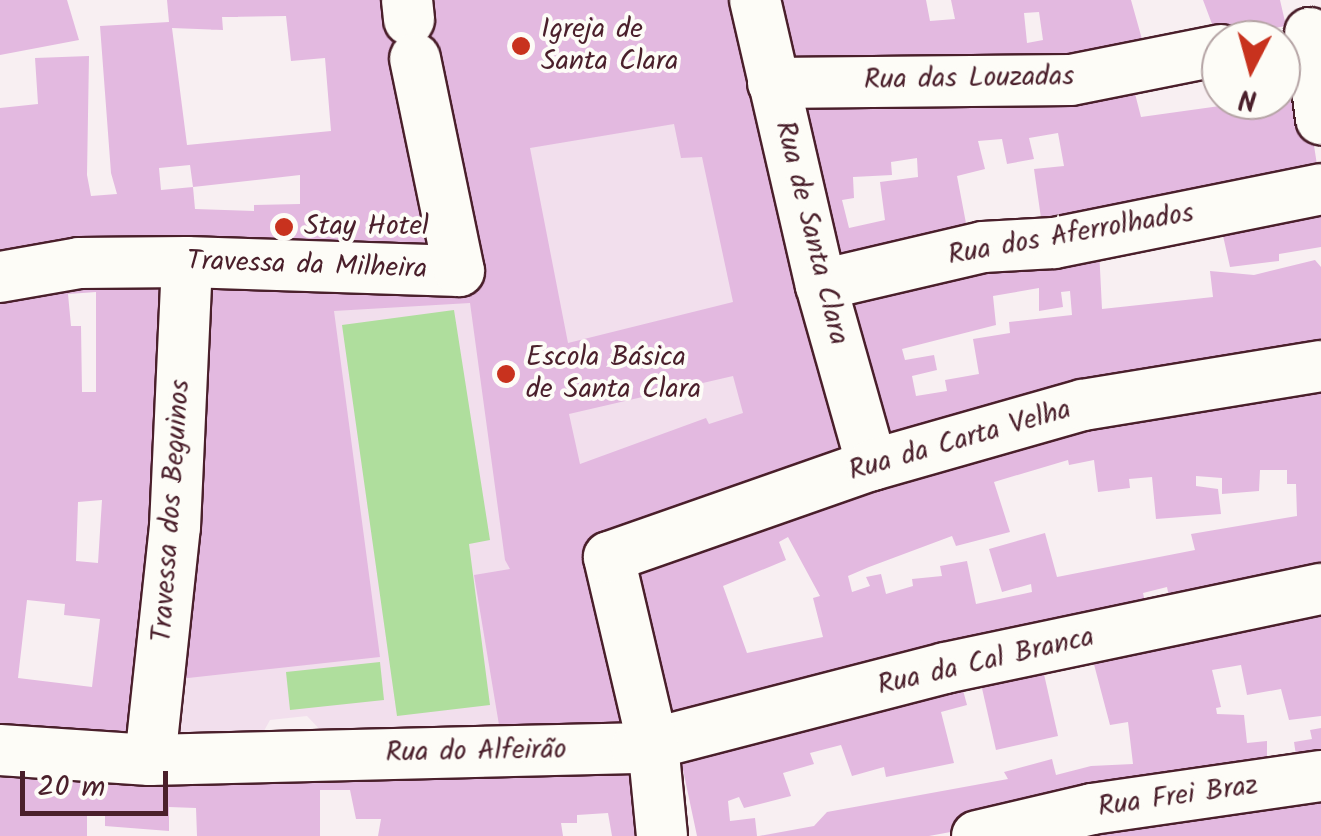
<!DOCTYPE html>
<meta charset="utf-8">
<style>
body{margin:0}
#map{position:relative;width:1321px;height:836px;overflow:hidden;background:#f8eff2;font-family:Kalam,sans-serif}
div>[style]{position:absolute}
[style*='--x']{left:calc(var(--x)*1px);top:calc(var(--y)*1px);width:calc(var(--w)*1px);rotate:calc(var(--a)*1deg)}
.built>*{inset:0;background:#f2dfed}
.green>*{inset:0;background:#afde9d}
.building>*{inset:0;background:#e3b9e0}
.roads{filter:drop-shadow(2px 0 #4a1f2b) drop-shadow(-2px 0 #4a1f2b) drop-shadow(0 2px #4a1f2b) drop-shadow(0 -2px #4a1f2b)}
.minor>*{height:50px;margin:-25px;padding:0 25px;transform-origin:25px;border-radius:25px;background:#fdfcf7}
.dots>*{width:28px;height:28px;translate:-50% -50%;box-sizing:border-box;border:5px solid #fdfcf7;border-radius:50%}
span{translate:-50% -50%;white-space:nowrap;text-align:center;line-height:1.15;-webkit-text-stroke:8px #fdfcf7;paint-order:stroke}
.poi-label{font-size:28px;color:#4a1f2b}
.left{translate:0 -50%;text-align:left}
.street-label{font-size:28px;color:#4a1f2b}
.north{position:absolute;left:1201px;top:20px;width:100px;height:100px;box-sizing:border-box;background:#fdfcf7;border:2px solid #b5a4a5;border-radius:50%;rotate:186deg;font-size:28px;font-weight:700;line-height:40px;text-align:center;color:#4a1f2b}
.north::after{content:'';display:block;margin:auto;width:35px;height:45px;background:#c8321e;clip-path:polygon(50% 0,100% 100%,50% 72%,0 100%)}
.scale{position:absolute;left:20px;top:771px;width:148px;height:45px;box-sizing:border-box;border:5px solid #4a1f2b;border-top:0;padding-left:12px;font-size:30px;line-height:35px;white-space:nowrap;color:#4a1f2b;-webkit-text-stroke:8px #fdfcf7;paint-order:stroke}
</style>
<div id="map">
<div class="built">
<div style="clip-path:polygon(741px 18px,842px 464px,594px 548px,627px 740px,325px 735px,307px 716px,270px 720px,259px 740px,167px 738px,195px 283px,467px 284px,430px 91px)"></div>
</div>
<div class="green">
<div style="clip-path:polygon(454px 310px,490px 540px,469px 544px,490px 705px,397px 716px,342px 325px)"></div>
<div style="clip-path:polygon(380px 662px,384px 700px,290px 710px,286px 672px)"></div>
</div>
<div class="building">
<div style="clip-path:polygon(0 0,67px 0,79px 40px,0 55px)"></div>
<div style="clip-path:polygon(evenodd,167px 0,736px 0,842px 464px,594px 548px,627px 740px,502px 743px,474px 575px,510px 569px,505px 560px,470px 303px,334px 311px,380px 657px,170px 680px,195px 283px,441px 256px,0 261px,0 108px,38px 104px,35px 58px,89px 56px,87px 175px,91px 196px,117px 194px,111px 173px,100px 26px,169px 22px,167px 0,286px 16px,291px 61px,325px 58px,331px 131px,187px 145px,172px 28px,223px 30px,222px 17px,286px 16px,167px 0,674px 124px,681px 158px,702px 157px,733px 302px,568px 343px,530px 148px,674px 124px,167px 0,190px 165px,193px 187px,300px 175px,300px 204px,254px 205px,254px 211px,195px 209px,193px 187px,161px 190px,159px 168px,190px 165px,167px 0,733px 376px,743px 413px,709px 424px,706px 418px,580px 464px,569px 414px,733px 376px)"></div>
<div style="clip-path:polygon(evenodd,769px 0,926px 0,930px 21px,955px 19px,951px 0,1131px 0,1147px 57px,783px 75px,769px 0,1039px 12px,1043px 40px,1027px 43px,1024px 13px,1039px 12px)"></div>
<div style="clip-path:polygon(1203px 0,1280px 0,1286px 26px,1252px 32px,1254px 38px,1218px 40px)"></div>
<div style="clip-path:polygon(evenodd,1299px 48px,1319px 178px,1042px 225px,1034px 169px,1064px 166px,1058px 133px,1029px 138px,1034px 159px,1007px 164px,1002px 139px,978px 141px,985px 169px,957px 176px,969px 239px,831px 275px,787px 99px,1132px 82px,1141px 117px,1227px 105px,1227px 100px,1281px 100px,1281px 51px,1299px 48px,917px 158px,918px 177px,880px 182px,885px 220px,849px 228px,842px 200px,854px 198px,853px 177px,892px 175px,891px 162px,917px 158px)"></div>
<div style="clip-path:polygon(1321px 202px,1321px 247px,1279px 254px,1279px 261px,1230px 267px,1220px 222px)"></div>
<div style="clip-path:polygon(evenodd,1099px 249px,1102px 309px,1213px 297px,1210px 271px,1254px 275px,1315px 260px,1321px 267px,1321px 356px,892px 438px,851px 296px,1099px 249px,1039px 288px,1039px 311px,1063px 307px,1061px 292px,1070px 291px,1072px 315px,1009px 322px,1010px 333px,973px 339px,979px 374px,945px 380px,947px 391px,916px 396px,912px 376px,937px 370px,934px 355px,905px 360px,902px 349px,996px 325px,993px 296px,1039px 288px)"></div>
<div style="clip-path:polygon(evenodd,176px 266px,136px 742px,0 737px,0 286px,176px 266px,96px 292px,96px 392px,82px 392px,81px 326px,71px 326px,68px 294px,96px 292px,176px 266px,102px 500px,98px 563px,76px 561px,78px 502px,102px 500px,176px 266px,27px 600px,65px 604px,64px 615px,100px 619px,92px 687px,18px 678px,27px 600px)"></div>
<div style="clip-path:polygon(evenodd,1321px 385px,1321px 584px,1172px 612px,1167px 587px,1143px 593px,1148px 616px,658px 729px,623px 567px,924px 459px,1321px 385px,1068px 460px,1069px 465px,1094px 460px,1098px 492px,1130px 488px,1129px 479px,1152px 477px,1156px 519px,1221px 514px,1218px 489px,1196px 486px,1196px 476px,1222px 478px,1222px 494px,1259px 491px,1260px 470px,1287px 470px,1287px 484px,1296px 484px,1297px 516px,1191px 534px,1195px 550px,1057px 577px,1045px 533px,989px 549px,1002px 592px,1031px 584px,1032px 592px,976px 604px,967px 561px,940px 566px,942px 576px,912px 579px,913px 586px,886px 594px,881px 574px,866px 577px,870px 586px,852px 592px,848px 576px,869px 567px,952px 536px,956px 546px,1010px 532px,994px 482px,1068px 460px,1321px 385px,788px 537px,820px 596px,813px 598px,823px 637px,747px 653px,723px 586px,786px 560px,779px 542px,788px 537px)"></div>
<div style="clip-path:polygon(1321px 608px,1321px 716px,1289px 720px,1281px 689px,1247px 695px,1241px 665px,1212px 670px,1221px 707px,1216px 708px,1217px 714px,1244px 715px,1247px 743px,1267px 741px,1267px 773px,929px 836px,759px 836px,814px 826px,827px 812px,1008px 779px,1004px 772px,1052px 759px,1056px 775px,1091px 766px,1133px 764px,1128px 722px,1110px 725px,1091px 653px)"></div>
<div style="clip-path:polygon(1041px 661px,1058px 736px,996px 750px,979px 675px)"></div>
<div style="clip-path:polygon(960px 679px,967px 705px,941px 712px,954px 763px,886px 777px,884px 767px,852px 776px,841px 745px,810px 753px,814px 764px,783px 773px,791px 796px,744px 808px,739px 797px,728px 801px,730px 821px,755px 818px,757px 836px,697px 836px,679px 751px)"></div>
<div style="clip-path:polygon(1321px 728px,1321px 767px,1298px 769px,1294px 742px,1312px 739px,1310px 730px)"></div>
<div style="clip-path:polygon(640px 757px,649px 836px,612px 836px,608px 813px,577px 815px,577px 823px,561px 823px,563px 836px,378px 836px,381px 819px,356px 819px,350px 790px,320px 790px,320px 836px,197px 836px,196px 808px,169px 807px,169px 831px,105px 826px,105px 816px,87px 815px,87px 836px,0 836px,0 761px)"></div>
<div style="clip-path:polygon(1321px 787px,1321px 836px,1025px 836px)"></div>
</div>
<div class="roads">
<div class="minor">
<div style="--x:407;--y:0;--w:20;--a:84"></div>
<div style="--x:755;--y:0;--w:293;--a:77"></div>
<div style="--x:821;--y:285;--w:187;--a:74.2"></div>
<div style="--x:1310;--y:33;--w:87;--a:82.7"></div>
<div style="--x:773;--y:83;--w:298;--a:-0.6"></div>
<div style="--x:1071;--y:80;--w:153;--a:-11.3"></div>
<div style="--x:0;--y:277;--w:80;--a:-10"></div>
<div style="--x:79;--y:263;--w:108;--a:-0.5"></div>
<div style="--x:187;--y:262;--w:272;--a:1.9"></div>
<div style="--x:459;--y:271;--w:217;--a:-101.7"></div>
<div style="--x:821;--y:285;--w:166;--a:-13.2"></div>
<div style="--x:983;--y:247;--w:71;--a:-3.2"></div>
<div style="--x:1054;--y:243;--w:272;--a:-11.4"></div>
<div style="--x:0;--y:750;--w:150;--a:3.8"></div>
<div style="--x:150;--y:760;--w:486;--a:-1.4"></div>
<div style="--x:636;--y:748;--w:319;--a:-14.5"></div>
<div style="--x:945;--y:668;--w:384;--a:-11.9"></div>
<div style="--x:150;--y:760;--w:234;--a:-83.9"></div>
<div style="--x:175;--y:527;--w:265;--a:-87.4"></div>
<div style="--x:662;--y:836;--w:91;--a:-95.6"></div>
<div style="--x:653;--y:745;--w:193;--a:-103.2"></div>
<div style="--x:609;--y:557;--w:279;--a:-19.3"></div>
<div style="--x:872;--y:465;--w:219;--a:-15.9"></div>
<div style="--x:1083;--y:405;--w:241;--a:-9.3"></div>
<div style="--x:977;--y:836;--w:118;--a:-13.2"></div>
<div style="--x:1092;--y:809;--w:231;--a:-8.2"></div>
</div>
</div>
<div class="dots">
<div style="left:521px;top:46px;background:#c8321e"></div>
<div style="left:284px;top:227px;background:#c8321e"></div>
<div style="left:506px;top:374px;background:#c8321e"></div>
</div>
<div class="poi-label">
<span class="left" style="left:541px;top:46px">Igreja de<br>Santa Clara</span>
<span class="left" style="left:304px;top:227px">Stay Hotel</span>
<span class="left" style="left:526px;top:374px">Escola Básica<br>de Santa Clara</span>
</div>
<div class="street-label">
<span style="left:969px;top:79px;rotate:-1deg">Rua das Louzadas</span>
<span style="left:811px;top:233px;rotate:76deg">Rua de Santa Clara</span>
<span style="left:1071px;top:235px;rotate:-10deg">Rua dos Aferrolhados</span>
<span style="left:307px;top:266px;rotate:2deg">Travessa da Milheira</span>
<span style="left:960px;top:441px;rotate:-16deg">Rua da Carta Velha</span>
<span style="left:172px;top:511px;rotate:-86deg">Travessa dos Beguinos</span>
<span style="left:986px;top:662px;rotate:-13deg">Rua da Cal Branca</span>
<span style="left:476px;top:752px;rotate:-1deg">Rua do Alfeirão</span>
<span style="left:1178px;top:797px;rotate:-8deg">Rua Frei Braz</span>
</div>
<div class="north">N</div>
<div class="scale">20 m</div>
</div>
